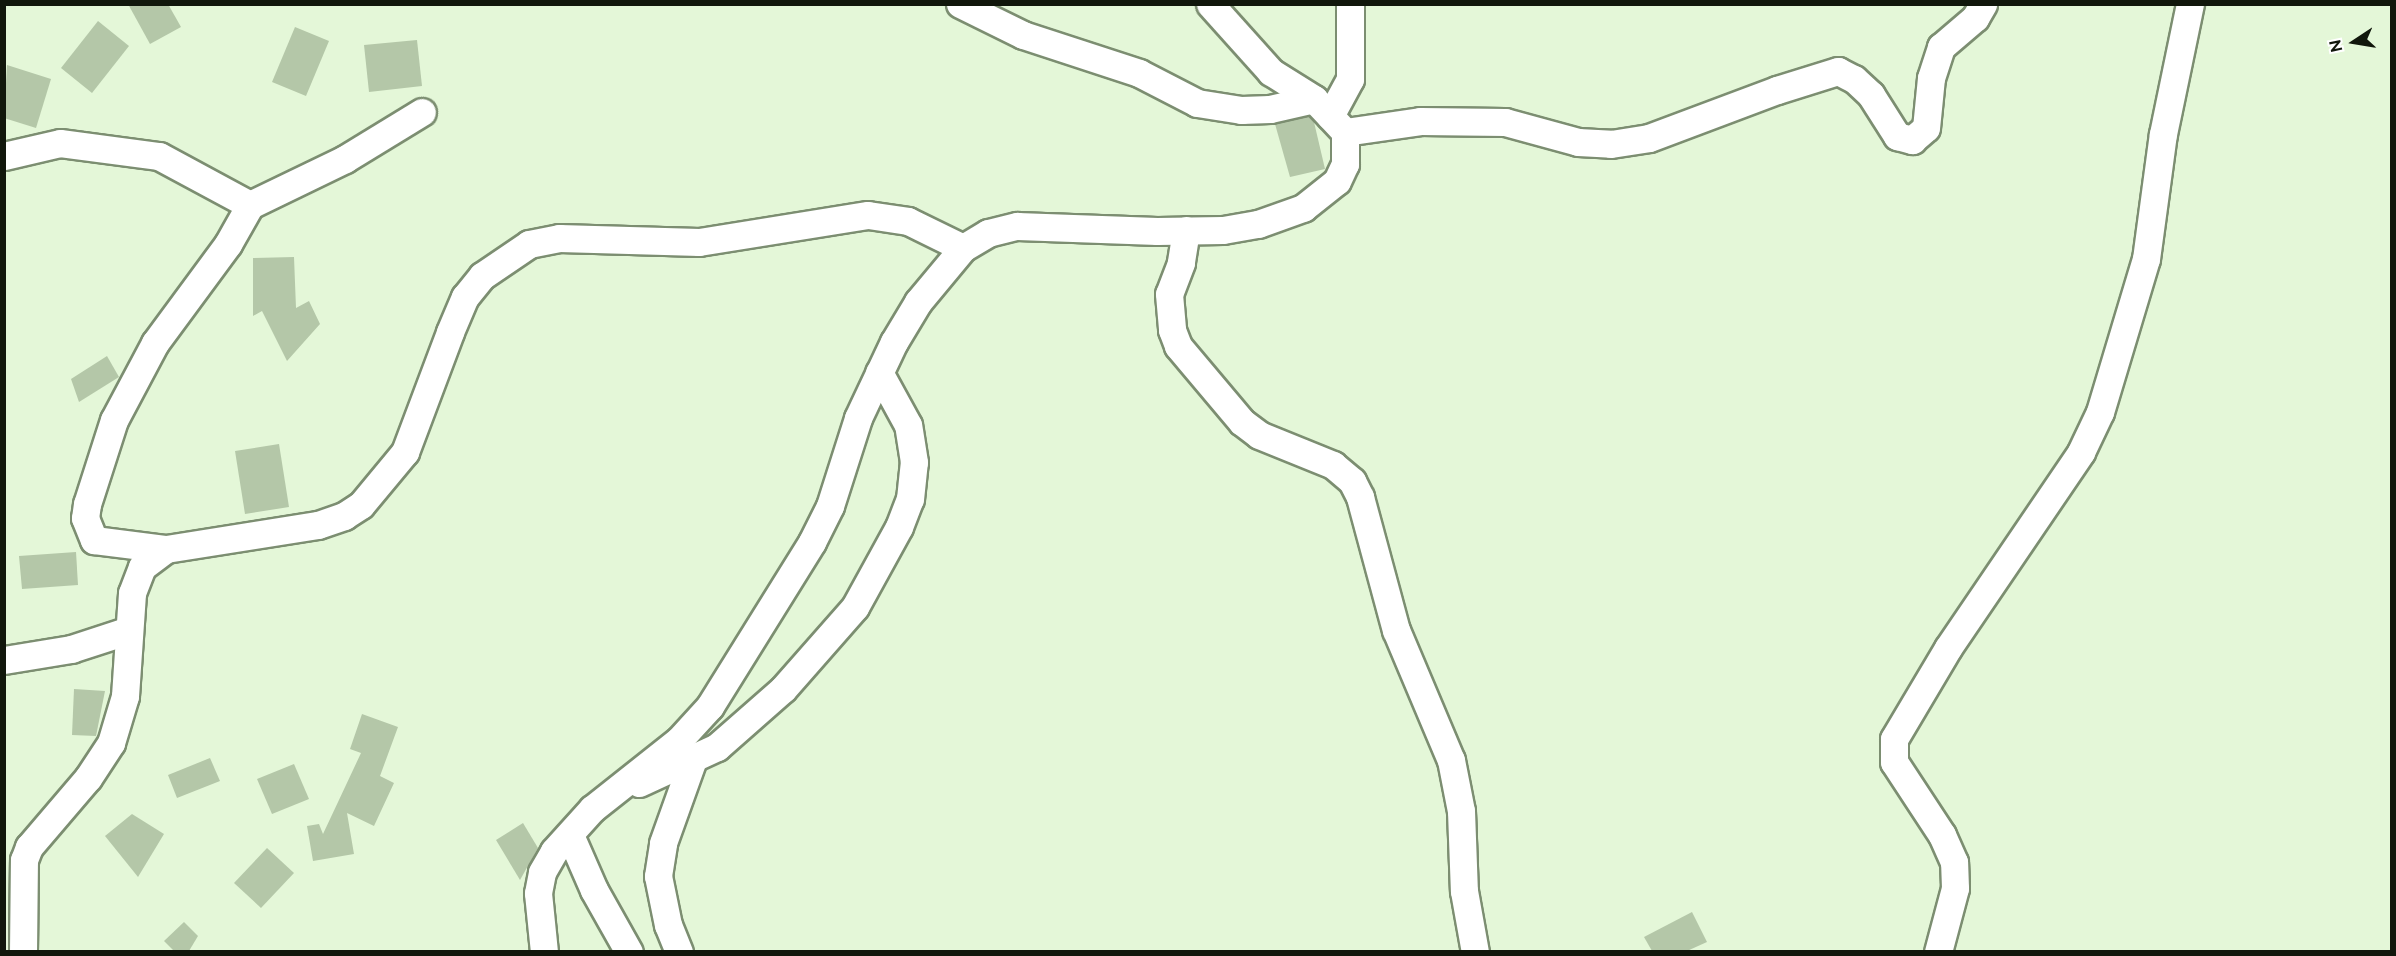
<!DOCTYPE html>
<style>
body{margin:0}
#map{position:relative;width:2396px;height:956px;overflow:hidden;background:#e4f7d8;font-family:Raleway,sans-serif}
div>[style]{position:absolute}
[style*='--x']{left:calc(var(--x)*1px);top:calc(var(--y)*1px);width:calc(var(--w)*1px);rotate:calc(var(--a)*1deg)}
.building>*{inset:0;background:#b4c7a8}
.roads{filter:drop-shadow(2px 0 #7c8e71) drop-shadow(-2px 0 #7c8e71) drop-shadow(0 2px #7c8e71) drop-shadow(0 -2px #7c8e71)}
.minor>*{height:27px;margin:-13.5px;padding:0 13.5px;transform-origin:13.5px;border-radius:13.5px;background:#fff}
span{translate:-50% -50%;white-space:nowrap;text-align:center;line-height:1.15;-webkit-text-stroke:4.5px #fff;paint-order:stroke}
.frame{position:absolute;inset:0;border:6px solid #11170c;pointer-events:none}
.north{position:absolute;left:2324px;top:12px;width:60px;height:60px;-webkit-text-stroke:4px #fff;paint-order:stroke;rotate:258deg;font-size:16px;font-weight:700;line-height:24px;text-align:center;color:#11170c}
.north::after{content:'';display:block;margin:auto;width:21px;height:27px;background:#11170c;clip-path:polygon(50% 0,100% 100%,50% 72%,0 100%)}
</style>
<div id="map">
<div class="building">
<div style="clip-path:polygon(128px 4px,168px 4px,181px 27px,150px 44px)"></div>
<div style="clip-path:polygon(98px 21px,129px 46px,92px 93px,61px 68px)"></div>
<div style="clip-path:polygon(295px 27px,329px 41px,306px 96px,272px 82px)"></div>
<div style="clip-path:polygon(417px 40px,422px 86px,369px 92px,364px 45px)"></div>
<div style="clip-path:polygon(7px 65px,51px 79px,36px 128px,4px 118px)"></div>
<div style="clip-path:polygon(1309px 116px,1314px 122px,1325px 169px,1290px 177px,1275px 124px)"></div>
<div style="clip-path:polygon(294px 257px,296px 308px,309px 301px,320px 324px,287px 361px,262px 311px,253px 316px,253px 258px)"></div>
<div style="clip-path:polygon(107px 356px,119px 377px,79px 402px,71px 379px)"></div>
<div style="clip-path:polygon(279px 444px,289px 507px,245px 514px,235px 451px)"></div>
<div style="clip-path:polygon(76px 552px,78px 585px,22px 589px,19px 556px)"></div>
<div style="clip-path:polygon(74px 689px,105px 691px,96px 736px,72px 735px)"></div>
<div style="clip-path:polygon(362px 714px,398px 727px,380px 776px,394px 783px,374px 826px,347px 813px,354px 854px,313px 861px,307px 826px,319px 824px,323px 834px,361px 753px,350px 749px)"></div>
<div style="clip-path:polygon(210px 758px,220px 781px,177px 798px,168px 775px)"></div>
<div style="clip-path:polygon(294px 764px,309px 799px,272px 814px,257px 779px)"></div>
<div style="clip-path:polygon(132px 814px,164px 834px,138px 877px,105px 836px)"></div>
<div style="clip-path:polygon(523px 823px,538px 848px,520px 880px,496px 840px)"></div>
<div style="clip-path:polygon(267px 848px,294px 873px,261px 908px,234px 883px)"></div>
<div style="clip-path:polygon(1692px 912px,1707px 942px,1687px 951px,1652px 951px,1644px 937px)"></div>
<div style="clip-path:polygon(184px 922px,198px 936px,189px 951px,174px 951px,164px 941px)"></div>
</div>
<div class="roads">
<div class="minor">
<div style="--x:960;--y:4;--w:70;--a:26.2"></div>
<div style="--x:1023;--y:35;--w:122;--a:18.1"></div>
<div style="--x:1139;--y:73;--w:65;--a:27.3"></div>
<div style="--x:1197;--y:103;--w:45;--a:9"></div>
<div style="--x:1241;--y:110;--w:29;--a:-2"></div>
<div style="--x:1270;--y:109;--w:45;--a:-12.8"></div>
<div style="--x:1330;--y:116;--w:42;--a:-61.6"></div>
<div style="--x:1350;--y:79;--w:75;--a:-90"></div>
<div style="--x:1345;--y:132;--w:76;--a:-8.3"></div>
<div style="--x:1420;--y:121;--w:85;--a:0.7"></div>
<div style="--x:1505;--y:122;--w:76;--a:15.3"></div>
<div style="--x:1578;--y:142;--w:33;--a:3"></div>
<div style="--x:1611;--y:144;--w:38;--a:-9"></div>
<div style="--x:1649;--y:138;--w:137;--a:-20.6"></div>
<div style="--x:1777;--y:90;--w:64;--a:-17.3"></div>
<div style="--x:1838;--y:71;--w:18;--a:27"></div>
<div style="--x:1854;--y:79;--w:23;--a:43"></div>
<div style="--x:1871;--y:95;--w:49;--a:57.6"></div>
<div style="--x:1897;--y:136;--w:16;--a:15"></div>
<div style="--x:1912;--y:140;--w:18;--a:-41"></div>
<div style="--x:1926;--y:128;--w:50;--a:-84.3"></div>
<div style="--x:1931;--y:78;--w:33;--a:-72"></div>
<div style="--x:1941;--y:47;--w:45;--a:-40.5"></div>
<div style="--x:1975;--y:18;--w:16;--a:-60"></div>
<div style="--x:4;--y:156;--w:57;--a:-13.1"></div>
<div style="--x:60;--y:143;--w:100;--a:7.5"></div>
<div style="--x:159;--y:156;--w:103;--a:28.3"></div>
<div style="--x:250;--y:205;--w:45;--a:119.4"></div>
<div style="--x:228;--y:244;--w:123;--a:126.4"></div>
<div style="--x:155;--y:343;--w:87;--a:118"></div>
<div style="--x:114;--y:420;--w:88;--a:107.8"></div>
<div style="--x:87;--y:504;--w:14;--a:98"></div>
<div style="--x:85;--y:518;--w:24;--a:68"></div>
<div style="--x:94;--y:540;--w:73;--a:7.1"></div>
<div style="--x:250;--y:205;--w:106;--a:-25.8"></div>
<div style="--x:345;--y:159;--w:90;--a:-31.4"></div>
<div style="--x:1186;--y:230;--w:33;--a:99"></div>
<div style="--x:1181;--y:263;--w:33;--a:111"></div>
<div style="--x:1169;--y:294;--w:36;--a:85"></div>
<div style="--x:1172;--y:330;--w:17;--a:69"></div>
<div style="--x:1178;--y:346;--w:99;--a:49.9"></div>
<div style="--x:1242;--y:422;--w:21;--a:37"></div>
<div style="--x:1259;--y:435;--w:80;--a:22.1"></div>
<div style="--x:1333;--y:465;--w:25;--a:40"></div>
<div style="--x:1352;--y:481;--w:18;--a:63"></div>
<div style="--x:1360;--y:497;--w:138;--a:74.9"></div>
<div style="--x:1396;--y:630;--w:141;--a:67.1"></div>
<div style="--x:1451;--y:760;--w:52;--a:78.9"></div>
<div style="--x:1461;--y:811;--w:80;--a:87.9"></div>
<div style="--x:1464;--y:891;--w:62;--a:79.8"></div>
<div style="--x:4;--y:660;--w:68;--a:-9.3"></div>
<div style="--x:71;--y:649;--w:61;--a:-18.1"></div>
<div style="--x:639;--y:783;--w:86;--a:-24.8"></div>
<div style="--x:717;--y:747;--w:88;--a:-41.3"></div>
<div style="--x:783;--y:689;--w:109;--a:-48.7"></div>
<div style="--x:855;--y:607;--w:91;--a:-61.2"></div>
<div style="--x:899;--y:527;--w:30;--a:-69"></div>
<div style="--x:910;--y:499;--w:37;--a:-84"></div>
<div style="--x:914;--y:462;--w:37;--a:-99"></div>
<div style="--x:908;--y:425;--w:60;--a:-118.7"></div>
<div style="--x:570;--y:835;--w:60;--a:66.4"></div>
<div style="--x:594;--y:890;--w:71;--a:60.6"></div>
<div style="--x:23;--y:952;--w:92;--a:-89.4"></div>
<div style="--x:24;--y:860;--w:14;--a:-69"></div>
<div style="--x:29;--y:847;--w:91;--a:-49.5"></div>
<div style="--x:88;--y:778;--w:42;--a:-56.7"></div>
<div style="--x:111;--y:743;--w:49;--a:-73.4"></div>
<div style="--x:125;--y:696;--w:103;--a:-86.1"></div>
<div style="--x:132;--y:593;--w:28;--a:-69"></div>
<div style="--x:142;--y:567;--w:30;--a:-37"></div>
<div style="--x:166;--y:549;--w:154;--a:-9"></div>
<div style="--x:318;--y:525;--w:28;--a:-19"></div>
<div style="--x:344;--y:516;--w:20;--a:-33"></div>
<div style="--x:361;--y:505;--w:69;--a:-50.3"></div>
<div style="--x:405;--y:452;--w:128;--a:-69.4"></div>
<div style="--x:450;--y:332;--w:38;--a:-67"></div>
<div style="--x:465;--y:297;--w:27;--a:-51"></div>
<div style="--x:482;--y:276;--w:57;--a:-34.2"></div>
<div style="--x:529;--y:244;--w:31;--a:-11"></div>
<div style="--x:559;--y:238;--w:140;--a:1.6"></div>
<div style="--x:699;--y:242;--w:171;--a:-9.1"></div>
<div style="--x:868;--y:215;--w:40;--a:8.5"></div>
<div style="--x:908;--y:221;--w:61;--a:26.1"></div>
<div style="--x:544;--y:952;--w:59;--a:-95.8"></div>
<div style="--x:538;--y:893;--w:21;--a:-79"></div>
<div style="--x:542;--y:872;--w:24;--a:-60"></div>
<div style="--x:554;--y:851;--w:57;--a:-47.9"></div>
<div style="--x:592;--y:809;--w:111;--a:-38.4"></div>
<div style="--x:679;--y:740;--w:46;--a:-47.6"></div>
<div style="--x:710;--y:706;--w:193;--a:-58.1"></div>
<div style="--x:812;--y:542;--w:40;--a:-63.4"></div>
<div style="--x:830;--y:506;--w:92;--a:-72.3"></div>
<div style="--x:858;--y:418;--w:84;--a:-64.7"></div>
<div style="--x:894;--y:342;--w:47;--a:-59"></div>
<div style="--x:918;--y:302;--w:70;--a:-50.2"></div>
<div style="--x:963;--y:248;--w:29;--a:-31"></div>
<div style="--x:988;--y:233;--w:30;--a:-14"></div>
<div style="--x:1017;--y:226;--w:140;--a:2"></div>
<div style="--x:1157;--y:231;--w:66;--a:-0.9"></div>
<div style="--x:1223;--y:230;--w:36;--a:-10"></div>
<div style="--x:1258;--y:224;--w:48;--a:-19.6"></div>
<div style="--x:1303;--y:208;--w:43;--a:-38.5"></div>
<div style="--x:1337;--y:181;--w:19;--a:-65"></div>
<div style="--x:1345;--y:164;--w:32;--a:-90"></div>
<div style="--x:1345;--y:132;--w:45;--a:-133.2"></div>
<div style="--x:1314;--y:99;--w:51;--a:-147.9"></div>
<div style="--x:1271;--y:72;--w:91;--a:-131.9"></div>
<div style="--x:679;--y:952;--w:29;--a:-112"></div>
<div style="--x:668;--y:925;--w:50;--a:-101.5"></div>
<div style="--x:658;--y:876;--w:33;--a:-81"></div>
<div style="--x:663;--y:843;--w:86;--a:-70.3"></div>
<div style="--x:1938;--y:952;--w:66;--a:-75.1"></div>
<div style="--x:1955;--y:888;--w:26;--a:-92"></div>
<div style="--x:1954;--y:862;--w:30;--a:-114"></div>
<div style="--x:1942;--y:835;--w:87;--a:-123.3"></div>
<div style="--x:1894;--y:762;--w:23;--a:-90"></div>
<div style="--x:1894;--y:739;--w:106;--a:-59.3"></div>
<div style="--x:1948;--y:648;--w:237;--a:-55.8"></div>
<div style="--x:2081;--y:452;--w:44;--a:-64.6"></div>
<div style="--x:2100;--y:412;--w:160;--a:-73.3"></div>
<div style="--x:2146;--y:259;--w:126;--a:-82.3"></div>
<div style="--x:2163;--y:134;--w:133;--a:-78.3"></div>
</div>
</div>
<div class="frame"></div>
<div class="north">N</div>
</div>
